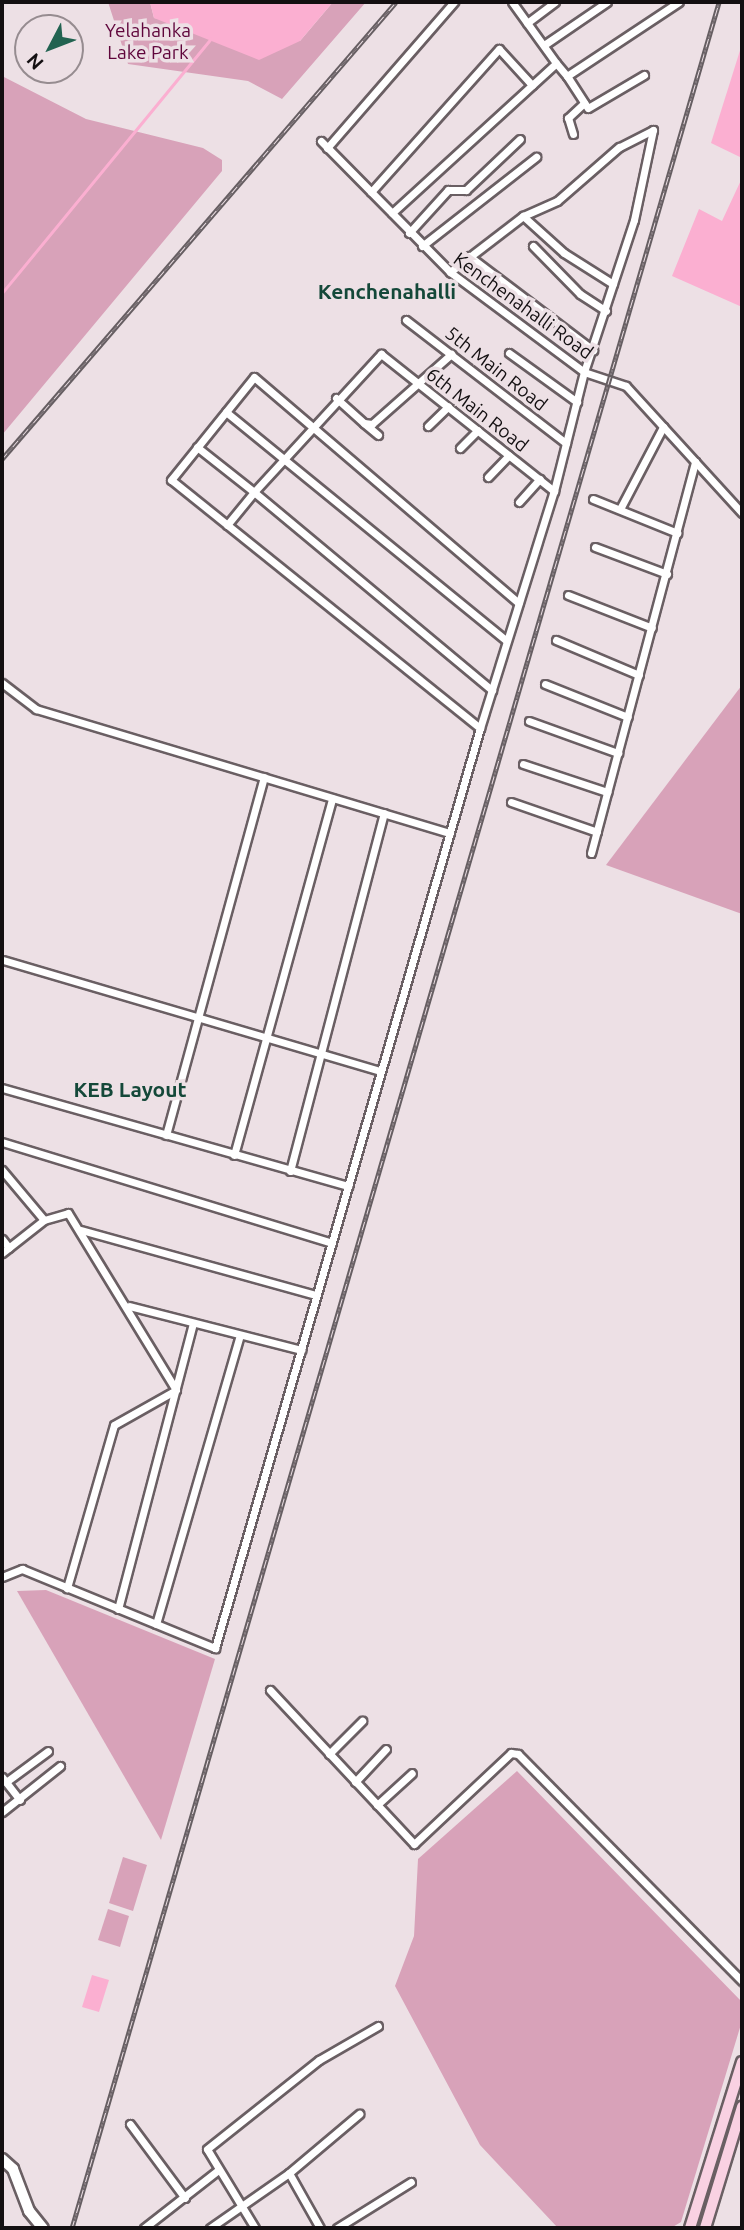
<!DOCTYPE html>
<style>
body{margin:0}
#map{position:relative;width:744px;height:2230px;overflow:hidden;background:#ede0e5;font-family:Ubuntu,sans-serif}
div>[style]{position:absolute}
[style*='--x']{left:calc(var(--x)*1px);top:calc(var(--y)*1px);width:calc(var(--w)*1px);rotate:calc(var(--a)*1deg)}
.green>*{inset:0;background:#d8a2b9}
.water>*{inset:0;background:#fbafd1}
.stream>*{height:2.5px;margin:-1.25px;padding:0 1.25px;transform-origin:1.25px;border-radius:1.25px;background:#fbafd1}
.roads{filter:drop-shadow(2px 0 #6a5f63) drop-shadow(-2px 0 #6a5f63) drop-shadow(0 2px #6a5f63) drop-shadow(0 -2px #6a5f63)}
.street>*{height:7px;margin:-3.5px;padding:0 3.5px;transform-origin:3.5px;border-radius:3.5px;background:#fff}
.secondary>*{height:10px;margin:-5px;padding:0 5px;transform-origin:5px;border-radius:5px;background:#fff}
.primary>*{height:10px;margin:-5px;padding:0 5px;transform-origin:5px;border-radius:5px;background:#f9d1e2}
.rail>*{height:5px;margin-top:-2.5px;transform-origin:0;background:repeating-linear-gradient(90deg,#ede0e5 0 8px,#665e62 0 16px);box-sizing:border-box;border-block:2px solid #665e62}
span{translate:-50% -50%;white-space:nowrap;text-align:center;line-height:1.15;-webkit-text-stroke:7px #ede0e5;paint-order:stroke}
.park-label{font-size:19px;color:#5f053b}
.street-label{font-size:19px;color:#130f11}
.neighbourhood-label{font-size:21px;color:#144839;font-weight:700}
.frame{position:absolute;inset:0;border:4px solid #130f11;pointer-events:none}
.north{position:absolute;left:14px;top:14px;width:70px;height:70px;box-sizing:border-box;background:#ede0e5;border:2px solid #968c90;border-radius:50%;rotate:228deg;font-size:19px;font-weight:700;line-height:28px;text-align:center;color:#130f11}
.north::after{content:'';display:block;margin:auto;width:24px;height:32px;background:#226351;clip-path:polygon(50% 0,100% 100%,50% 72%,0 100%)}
</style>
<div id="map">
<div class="green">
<div style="clip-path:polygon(108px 2px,150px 2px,154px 18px,300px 41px,333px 2px,366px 2px,282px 99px,248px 81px,128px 64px)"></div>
<div style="clip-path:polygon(2px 76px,86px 119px,203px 148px,222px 160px,222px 171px,2px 435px)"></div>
<div style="clip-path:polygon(742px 685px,742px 914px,606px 865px)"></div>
<div style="clip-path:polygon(46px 1590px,215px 1659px,161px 1840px,17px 1591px)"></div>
<div style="clip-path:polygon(517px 1771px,742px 2002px,742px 2021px,681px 2222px,671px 2228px,558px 2228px,480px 2145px,395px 1986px,414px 1936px,418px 1859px)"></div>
<div style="clip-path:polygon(123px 1857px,147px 1865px,133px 1911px,109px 1903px)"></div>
<div style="clip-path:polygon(108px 1909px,129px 1916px,120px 1947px,98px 1940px)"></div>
</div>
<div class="water">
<div style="clip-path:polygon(150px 2px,333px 2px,300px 41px,259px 60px,154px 18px)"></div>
<div style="clip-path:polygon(742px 44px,742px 158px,711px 143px)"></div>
<div style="clip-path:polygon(742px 178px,742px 307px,672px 276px,699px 209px,722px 221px)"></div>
<div style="clip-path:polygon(92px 1975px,109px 1980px,99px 2012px,82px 2007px)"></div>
</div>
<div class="stream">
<div style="--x:2;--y:293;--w:329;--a:-50.6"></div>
</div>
<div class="roads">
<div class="street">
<div style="--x:527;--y:23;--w:35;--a:-37"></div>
<div style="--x:544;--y:45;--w:76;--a:-34.3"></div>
<div style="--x:556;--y:63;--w:17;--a:50"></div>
<div style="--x:567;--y:76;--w:134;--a:-33.5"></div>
<div style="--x:567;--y:76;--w:38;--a:57"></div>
<div style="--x:588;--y:108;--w:65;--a:-30.5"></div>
<div style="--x:573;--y:134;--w:17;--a:-107"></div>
<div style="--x:568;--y:118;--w:22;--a:-43"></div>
<div style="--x:321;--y:141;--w:184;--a:45.4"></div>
<div style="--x:450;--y:272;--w:167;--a:36.7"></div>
<div style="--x:584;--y:372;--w:44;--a:18.4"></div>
<div style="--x:626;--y:386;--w:172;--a:47.6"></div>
<div style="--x:327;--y:148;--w:194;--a:-49"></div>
<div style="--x:371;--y:192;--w:192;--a:-48.2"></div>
<div style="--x:499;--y:49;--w:49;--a:47.5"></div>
<div style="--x:392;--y:213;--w:222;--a:-42.4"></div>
<div style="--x:556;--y:63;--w:75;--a:-125.8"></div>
<div style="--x:523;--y:216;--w:55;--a:42.1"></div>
<div style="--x:564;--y:253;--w:58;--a:32.3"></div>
<div style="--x:409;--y:233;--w:58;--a:-47.8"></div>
<div style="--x:448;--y:190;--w:18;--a:0"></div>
<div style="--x:466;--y:190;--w:74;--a:-43.4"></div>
<div style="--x:422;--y:246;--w:145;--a:-38"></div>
<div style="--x:533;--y:246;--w:67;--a:45.6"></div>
<div style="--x:580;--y:294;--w:31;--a:33"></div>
<div style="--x:469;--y:256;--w:156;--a:37.2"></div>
<div style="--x:406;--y:320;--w:202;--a:37.6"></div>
<div style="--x:509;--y:353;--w:84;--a:35.8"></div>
<div style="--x:336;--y:398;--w:38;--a:42"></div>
<div style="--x:364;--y:423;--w:8;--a:7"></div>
<div style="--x:372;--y:424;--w:106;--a:-41.5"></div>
<div style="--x:226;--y:412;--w:362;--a:39.2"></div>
<div style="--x:365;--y:424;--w:17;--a:40"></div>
<div style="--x:428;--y:426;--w:28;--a:-44"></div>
<div style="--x:197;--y:447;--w:73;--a:38.3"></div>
<div style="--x:254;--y:492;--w:188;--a:-47.4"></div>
<div style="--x:381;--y:354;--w:221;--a:38.4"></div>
<div style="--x:460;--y:448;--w:25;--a:-45"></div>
<div style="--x:488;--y:477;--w:30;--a:-46"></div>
<div style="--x:593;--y:499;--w:91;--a:22"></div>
<div style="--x:519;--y:502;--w:31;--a:-48"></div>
<div style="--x:620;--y:509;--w:93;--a:-62.3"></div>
<div style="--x:227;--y:525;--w:43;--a:-50.7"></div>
<div style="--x:254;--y:492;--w:310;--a:39.8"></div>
<div style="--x:595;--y:547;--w:77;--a:20.6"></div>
<div style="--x:568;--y:595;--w:90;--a:21.4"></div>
<div style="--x:556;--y:640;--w:90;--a:22.9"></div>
<div style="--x:2;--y:683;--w:43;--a:37.4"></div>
<div style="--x:36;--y:709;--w:432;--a:16.7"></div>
<div style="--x:545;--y:684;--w:89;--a:21.7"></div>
<div style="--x:529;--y:721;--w:95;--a:19.8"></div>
<div style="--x:480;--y:728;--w:396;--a:-141.2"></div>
<div style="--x:171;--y:480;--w:132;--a:-51.1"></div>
<div style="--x:254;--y:377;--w:348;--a:40.5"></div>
<div style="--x:523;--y:764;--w:89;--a:18.4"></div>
<div style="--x:511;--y:802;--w:91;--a:19.2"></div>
<div style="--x:591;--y:853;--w:405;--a:-75.1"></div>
<div style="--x:3;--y:960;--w:394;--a:16.4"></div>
<div style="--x:2;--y:1088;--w:360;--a:15.8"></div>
<div style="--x:166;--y:1135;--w:371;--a:-74.7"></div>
<div style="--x:2;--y:1142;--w:345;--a:17"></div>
<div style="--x:234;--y:1155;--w:370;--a:-74.6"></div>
<div style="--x:2;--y:1170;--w:65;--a:50"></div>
<div style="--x:290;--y:1171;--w:370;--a:-75.3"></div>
<div style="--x:81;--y:1230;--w:244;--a:15.5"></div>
<div style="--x:2;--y:1239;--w:11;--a:52"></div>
<div style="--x:2;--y:1253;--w:53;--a:-38.2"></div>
<div style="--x:44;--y:1220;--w:25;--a:-16"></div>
<div style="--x:68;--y:1213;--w:207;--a:58.6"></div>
<div style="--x:176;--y:1390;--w:71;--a:150.6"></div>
<div style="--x:114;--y:1425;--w:170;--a:106.1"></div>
<div style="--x:129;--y:1306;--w:178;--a:14.3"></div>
<div style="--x:2;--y:1577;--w:22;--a:-22"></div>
<div style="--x:22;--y:1569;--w:209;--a:22.3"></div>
<div style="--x:215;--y:1648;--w:957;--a:-73.93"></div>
<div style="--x:480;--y:728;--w:248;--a:-72.7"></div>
<div style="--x:554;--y:491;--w:123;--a:-75.9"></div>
<div style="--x:584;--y:372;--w:160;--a:-71.8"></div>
<div style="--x:634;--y:220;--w:92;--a:-78.1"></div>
<div style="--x:653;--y:130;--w:38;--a:153"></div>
<div style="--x:619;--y:147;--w:82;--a:138.9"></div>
<div style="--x:557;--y:201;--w:37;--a:156"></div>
<div style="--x:523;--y:216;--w:92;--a:142.5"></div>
<div style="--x:118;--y:1609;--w:295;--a:-75.3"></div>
<div style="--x:156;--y:1624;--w:298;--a:-73.8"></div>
<div style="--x:270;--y:1690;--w:211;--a:46.9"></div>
<div style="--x:414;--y:1844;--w:133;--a:-43.2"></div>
<div style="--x:511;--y:1753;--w:7;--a:8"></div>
<div style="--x:518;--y:1754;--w:319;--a:45.4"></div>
<div style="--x:329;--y:1754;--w:47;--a:-45"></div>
<div style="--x:2;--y:1777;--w:29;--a:52"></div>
<div style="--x:6;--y:1782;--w:52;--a:-36.4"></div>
<div style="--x:355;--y:1782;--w:45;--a:-46.8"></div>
<div style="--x:377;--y:1805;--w:47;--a:-42.4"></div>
<div style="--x:2;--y:1812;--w:74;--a:-38.4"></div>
<div style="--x:130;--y:2124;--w:92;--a:53.4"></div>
<div style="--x:289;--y:2173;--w:92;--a:-40.1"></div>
<div style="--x:144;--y:2228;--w:93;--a:-38"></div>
<div style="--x:210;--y:2228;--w:96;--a:-34.8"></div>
<div style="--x:289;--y:2173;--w:63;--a:60.6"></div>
<div style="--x:255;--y:2228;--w:92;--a:-121.3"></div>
<div style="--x:207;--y:2149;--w:143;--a:-38.5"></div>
<div style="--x:319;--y:2060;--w:68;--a:-30"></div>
<div style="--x:337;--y:2228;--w:87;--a:-31.9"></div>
</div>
<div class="secondary">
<div style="--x:2;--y:2159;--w:15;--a:42"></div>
<div style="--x:13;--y:2169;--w:45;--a:69.1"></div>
<div style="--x:29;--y:2211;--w:22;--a:51"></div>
</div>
<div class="primary">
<div style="--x:690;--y:2228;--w:174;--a:-72.6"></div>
<div style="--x:705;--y:2228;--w:127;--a:-73"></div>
</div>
</div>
<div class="rail">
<div style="--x:2;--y:459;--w:603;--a:-49.23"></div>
<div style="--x:72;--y:2228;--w:2318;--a:-73.79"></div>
</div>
<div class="park-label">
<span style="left:148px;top:42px">Yelahanka<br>Lake Park</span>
</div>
<div class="street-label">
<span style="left:523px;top:306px;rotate:36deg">Kenchenahalli Road</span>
<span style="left:496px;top:369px;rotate:38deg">5th Main Road</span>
<span style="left:477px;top:410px;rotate:38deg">6th Main Road</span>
</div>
<div class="neighbourhood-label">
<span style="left:387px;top:291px">Kenchenahalli</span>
<span style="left:130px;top:1089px">KEB Layout</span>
</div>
<div class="frame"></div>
<div class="north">N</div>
</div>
